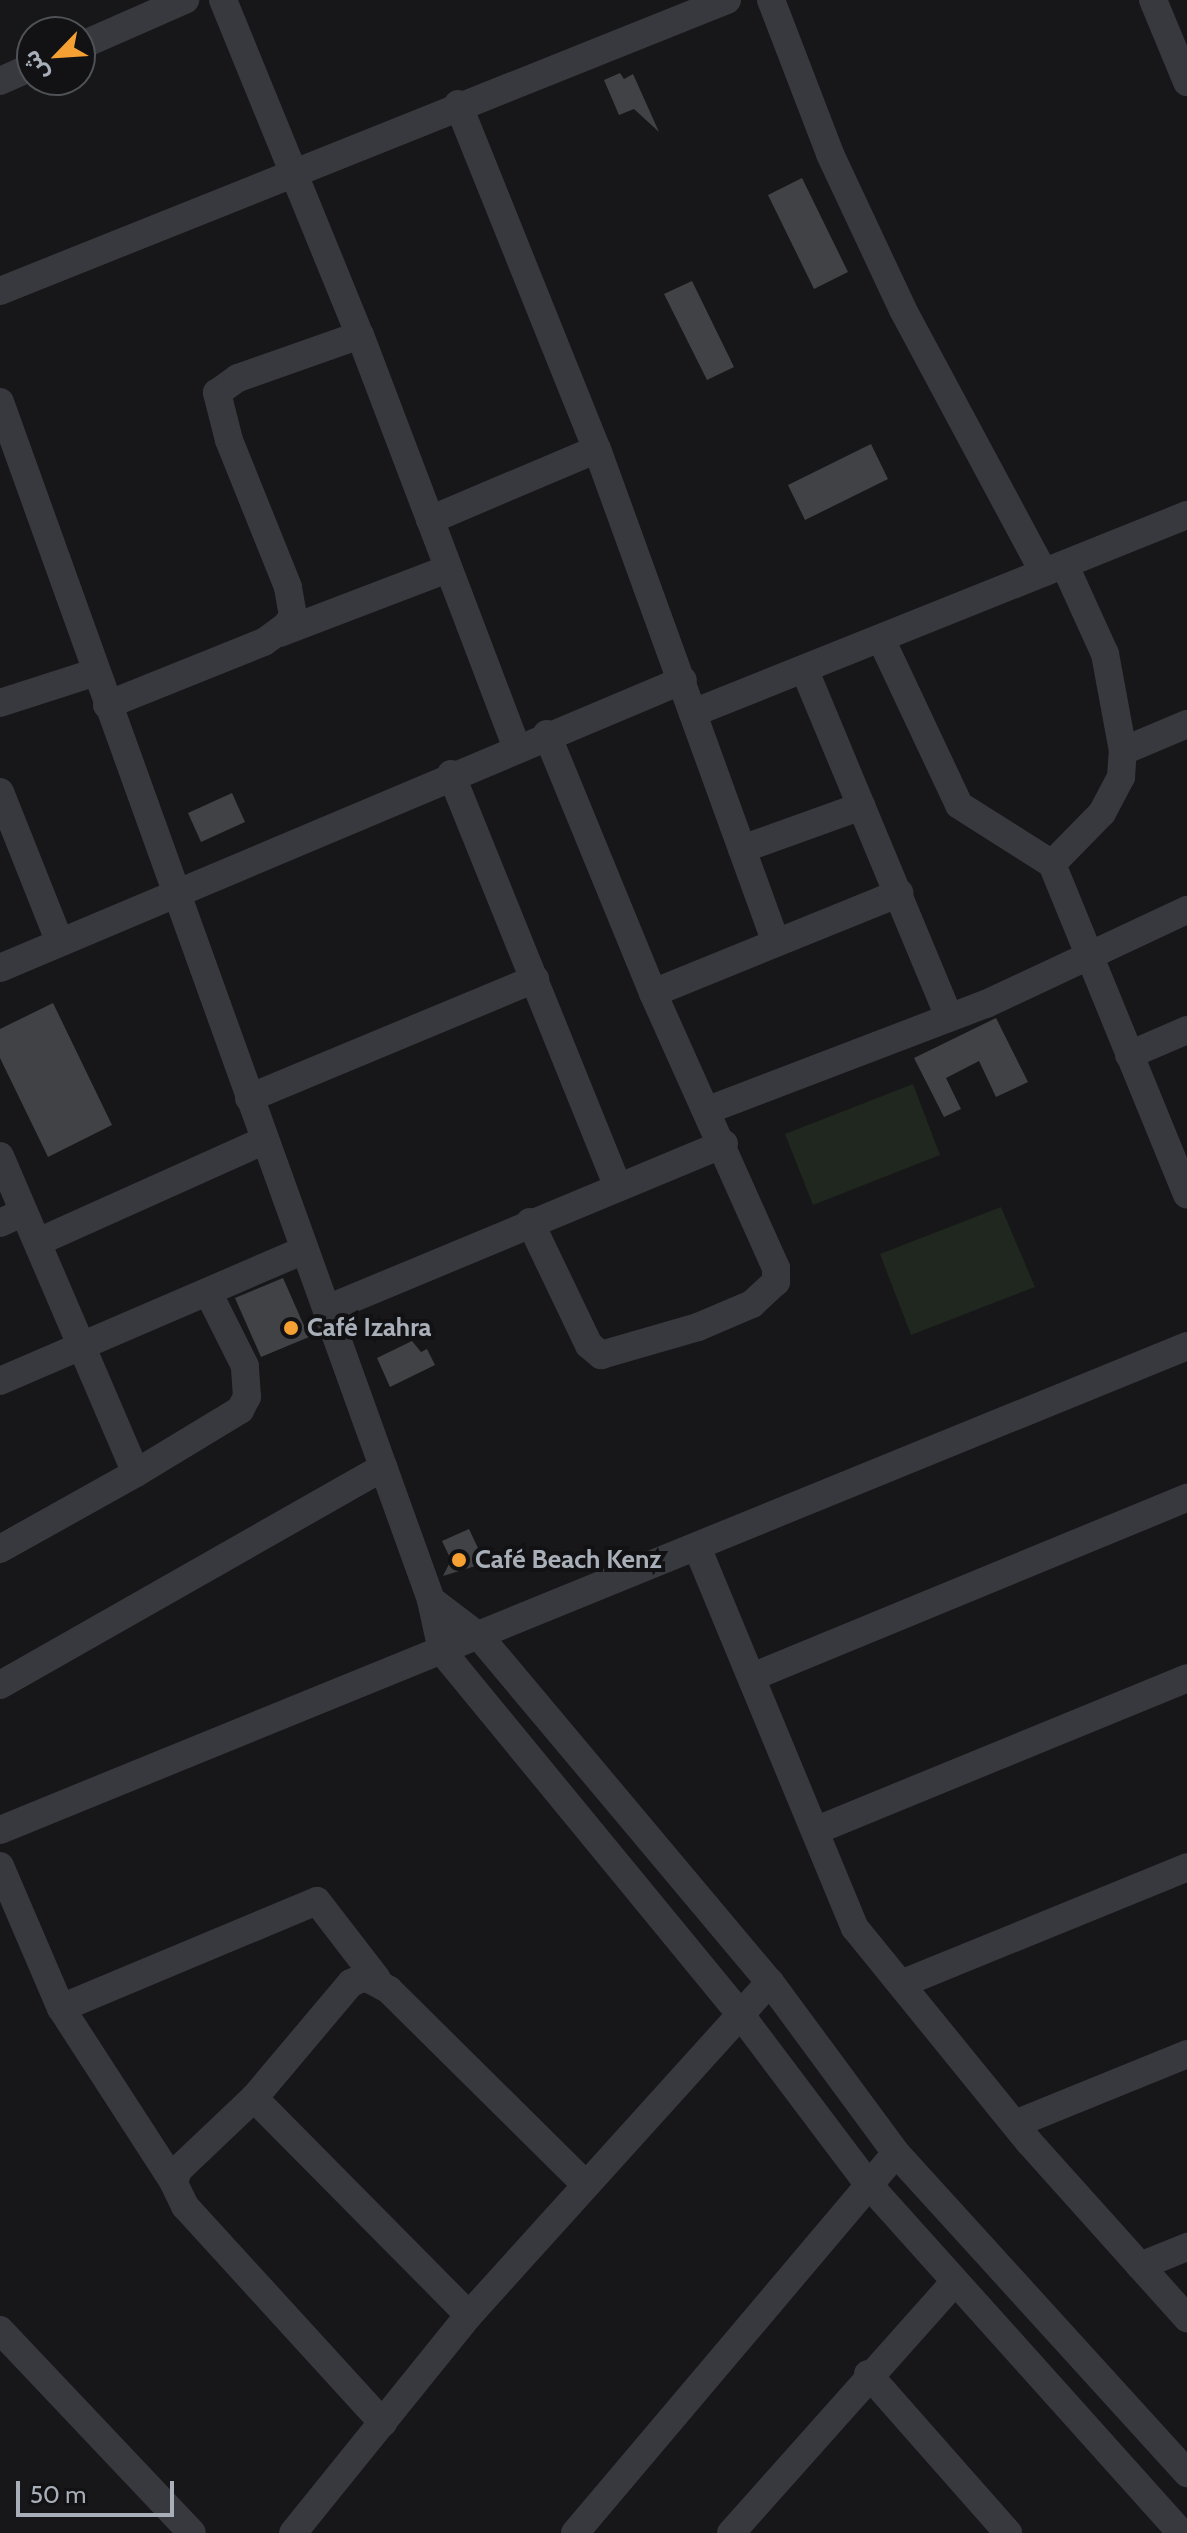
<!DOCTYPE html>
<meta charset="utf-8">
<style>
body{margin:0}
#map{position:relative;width:1187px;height:2533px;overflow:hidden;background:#171719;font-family:Cabin,"Noto Sans Arabic",sans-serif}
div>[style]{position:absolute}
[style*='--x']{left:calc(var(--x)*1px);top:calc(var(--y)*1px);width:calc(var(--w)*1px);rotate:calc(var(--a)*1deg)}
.green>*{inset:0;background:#1f271f}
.building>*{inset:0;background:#414246}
.minor>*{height:28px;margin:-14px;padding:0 14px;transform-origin:14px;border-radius:14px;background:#38393e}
.dots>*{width:22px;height:22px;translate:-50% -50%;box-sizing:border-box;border:4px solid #121214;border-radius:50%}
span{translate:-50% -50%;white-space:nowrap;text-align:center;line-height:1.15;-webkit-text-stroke:8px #121214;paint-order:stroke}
.poi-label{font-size:26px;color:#a9afb9;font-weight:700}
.left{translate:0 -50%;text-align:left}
.north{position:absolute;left:16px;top:16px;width:80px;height:80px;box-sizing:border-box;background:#121214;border:2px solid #4e5156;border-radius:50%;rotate:245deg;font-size:22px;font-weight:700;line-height:32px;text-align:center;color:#a9afb9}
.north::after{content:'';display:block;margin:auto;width:28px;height:36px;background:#f5a032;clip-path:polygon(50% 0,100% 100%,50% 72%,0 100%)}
.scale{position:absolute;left:16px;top:2481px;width:158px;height:36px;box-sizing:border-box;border:4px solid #a9afb9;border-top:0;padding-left:10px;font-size:24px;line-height:28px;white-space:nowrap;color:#a9afb9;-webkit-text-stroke:6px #121214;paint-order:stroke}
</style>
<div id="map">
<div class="green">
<div style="clip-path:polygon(913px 1084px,940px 1155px,813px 1205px,785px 1134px)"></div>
<div style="clip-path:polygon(1001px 1207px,1035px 1287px,911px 1335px,880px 1254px)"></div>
</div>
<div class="building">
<div style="clip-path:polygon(620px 73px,624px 79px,633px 74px,659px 132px,634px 109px,619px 115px,604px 80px)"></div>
<div style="clip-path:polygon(802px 178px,848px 272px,814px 289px,768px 195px)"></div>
<div style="clip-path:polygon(692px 281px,734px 367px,707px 380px,664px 294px)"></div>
<div style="clip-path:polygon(871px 444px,888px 479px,805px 520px,788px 485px)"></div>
<div style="clip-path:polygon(232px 793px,245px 822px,201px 842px,188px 813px)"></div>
<div style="clip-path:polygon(53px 1003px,112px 1125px,48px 1157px,0 1058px,0 1029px)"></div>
<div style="clip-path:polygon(996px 1018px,1028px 1082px,996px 1097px,979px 1061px,946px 1078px,961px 1109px,944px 1117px,914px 1058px)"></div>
<div style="clip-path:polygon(283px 1278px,309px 1337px,261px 1357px,235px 1298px)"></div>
<div style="clip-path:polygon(412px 1341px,421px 1352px,427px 1349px,435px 1365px,390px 1387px,377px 1358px)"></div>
<div style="clip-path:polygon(469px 1529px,485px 1563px,443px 1576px,451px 1560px,442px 1541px)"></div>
</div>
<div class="minor">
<div style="--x:223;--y:0;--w:362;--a:67.8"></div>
<div style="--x:360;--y:335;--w:442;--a:69.2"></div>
<div style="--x:771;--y:0;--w:165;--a:69"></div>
<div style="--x:830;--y:154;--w:172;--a:64.9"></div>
<div style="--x:903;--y:310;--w:298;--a:61.8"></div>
<div style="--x:1153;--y:0;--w:89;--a:67.5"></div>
<div style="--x:80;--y:46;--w:115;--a:-23.7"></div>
<div style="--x:0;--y:81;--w:35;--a:-24"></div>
<div style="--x:458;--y:104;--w:372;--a:68.1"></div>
<div style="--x:597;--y:449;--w:525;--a:70.08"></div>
<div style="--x:0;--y:291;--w:783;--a:-21.81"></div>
<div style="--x:0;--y:402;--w:1273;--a:70.21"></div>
<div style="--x:431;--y:1600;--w:52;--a:77.8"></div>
<div style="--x:442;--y:1651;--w:470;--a:50.6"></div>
<div style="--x:740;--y:2014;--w:214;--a:53"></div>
<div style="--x:869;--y:2185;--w:467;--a:48.1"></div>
<div style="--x:430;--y:520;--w:181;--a:-23"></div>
<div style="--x:280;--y:633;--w:180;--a:-20.9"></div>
<div style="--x:881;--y:639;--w:183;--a:64.8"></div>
<div style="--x:959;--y:805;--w:110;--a:32.4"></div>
<div style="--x:1052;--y:864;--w:357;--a:67.8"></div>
<div style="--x:805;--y:671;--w:373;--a:67.4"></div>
<div style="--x:0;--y:703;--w:101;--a:-17.9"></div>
<div style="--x:107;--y:705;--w:169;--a:-21.9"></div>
<div style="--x:264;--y:642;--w:27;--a:-36"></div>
<div style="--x:286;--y:626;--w:12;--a:-55"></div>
<div style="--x:293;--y:616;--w:29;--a:-100"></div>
<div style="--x:288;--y:587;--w:158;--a:-111.9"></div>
<div style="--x:229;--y:440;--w:49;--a:-104.3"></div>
<div style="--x:217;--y:393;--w:26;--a:-36"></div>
<div style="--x:238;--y:378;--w:129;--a:-19.4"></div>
<div style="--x:693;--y:713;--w:532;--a:-21.84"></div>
<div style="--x:1123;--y:751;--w:69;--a:-22.9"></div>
<div style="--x:451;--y:774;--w:442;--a:68"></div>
<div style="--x:0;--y:792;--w:162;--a:68.3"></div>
<div style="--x:742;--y:849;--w:127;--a:-19.7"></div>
<div style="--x:1052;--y:864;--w:71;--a:-45.6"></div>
<div style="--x:1102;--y:813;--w:41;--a:-62.2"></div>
<div style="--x:1121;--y:777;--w:26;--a:-86"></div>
<div style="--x:1123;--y:751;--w:99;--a:-100.5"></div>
<div style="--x:1105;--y:654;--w:97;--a:-114.4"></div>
<div style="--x:0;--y:968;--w:741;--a:-22.86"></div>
<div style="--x:653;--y:993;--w:266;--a:-22.1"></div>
<div style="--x:1129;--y:1055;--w:63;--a:-23.3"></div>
<div style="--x:249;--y:1098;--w:310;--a:-22.6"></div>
<div style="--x:708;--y:1110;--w:298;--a:-20.9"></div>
<div style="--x:986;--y:1004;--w:222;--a:-25.1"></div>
<div style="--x:0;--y:1156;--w:345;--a:66.8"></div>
<div style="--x:136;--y:1473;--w:156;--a:150.8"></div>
<div style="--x:530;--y:1222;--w:136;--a:64.4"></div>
<div style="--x:589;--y:1345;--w:16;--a:40"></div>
<div style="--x:601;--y:1355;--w:101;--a:-16.1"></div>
<div style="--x:698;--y:1327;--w:59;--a:-23.1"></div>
<div style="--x:752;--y:1304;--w:33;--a:-43"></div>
<div style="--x:776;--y:1282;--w:14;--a:-90"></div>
<div style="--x:776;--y:1268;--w:301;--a:-114.1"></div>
<div style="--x:653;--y:993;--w:280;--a:-112.3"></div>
<div style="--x:0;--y:1223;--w:26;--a:-25"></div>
<div style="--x:38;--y:1242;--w:247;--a:-24.2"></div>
<div style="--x:327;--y:1309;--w:430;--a:-22.6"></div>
<div style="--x:0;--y:1381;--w:329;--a:-23.3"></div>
<div style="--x:136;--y:1473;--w:122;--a:-31.2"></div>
<div style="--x:240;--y:1410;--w:15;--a:-62"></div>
<div style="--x:247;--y:1397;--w:31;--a:-94"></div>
<div style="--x:245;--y:1366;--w:80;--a:-116.6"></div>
<div style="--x:697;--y:1547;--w:412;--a:67.5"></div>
<div style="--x:855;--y:1928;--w:276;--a:50.9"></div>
<div style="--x:1029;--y:2142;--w:237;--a:48.1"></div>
<div style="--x:431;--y:1600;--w:61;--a:37.1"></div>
<div style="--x:480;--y:1637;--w:451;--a:50"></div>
<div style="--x:770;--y:1982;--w:212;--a:53.6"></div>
<div style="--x:896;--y:2153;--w:433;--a:47.7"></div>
<div style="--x:752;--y:1677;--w:470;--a:-22.4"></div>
<div style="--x:0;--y:1685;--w:441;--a:-29.6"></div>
<div style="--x:0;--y:1830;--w:1282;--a:-22.18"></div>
<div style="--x:817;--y:1830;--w:400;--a:-22.3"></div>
<div style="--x:0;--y:1866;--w:155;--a:66.8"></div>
<div style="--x:61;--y:2008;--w:208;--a:57.1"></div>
<div style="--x:901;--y:1984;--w:309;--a:-22.2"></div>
<div style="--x:61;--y:2008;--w:277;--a:-22.7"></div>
<div style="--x:317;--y:1901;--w:98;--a:52.4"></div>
<div style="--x:254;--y:2098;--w:305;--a:45.3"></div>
<div style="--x:1015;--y:2124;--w:186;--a:-22.1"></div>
<div style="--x:1140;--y:2266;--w:51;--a:-22"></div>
<div style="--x:0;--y:2330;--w:279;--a:46.6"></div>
<div style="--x:868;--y:2374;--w:212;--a:48.6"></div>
<div style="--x:383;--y:2423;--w:294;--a:-132.4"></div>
<div style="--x:185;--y:2206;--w:25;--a:-116"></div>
<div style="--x:174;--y:2183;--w:14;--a:-73"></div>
<div style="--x:178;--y:2170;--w:105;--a:-43.5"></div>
<div style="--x:254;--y:2098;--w:150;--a:-49.9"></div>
<div style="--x:351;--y:1983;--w:15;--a:-23"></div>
<div style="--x:365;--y:1977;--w:27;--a:28"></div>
<div style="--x:389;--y:1990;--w:274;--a:44.7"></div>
<div style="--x:293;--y:2533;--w:280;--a:-51.1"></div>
<div style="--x:469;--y:2315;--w:449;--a:-47.9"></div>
<div style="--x:575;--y:2533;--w:497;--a:-49.8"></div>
<div style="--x:731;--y:2533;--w:335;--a:-48.3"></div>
</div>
<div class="dots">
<div style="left:291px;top:1328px;background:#f5a032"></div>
<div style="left:459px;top:1560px;background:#f5a032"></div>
</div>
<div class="poi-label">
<span class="left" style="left:307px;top:1328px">Café Izahra</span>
<span class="left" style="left:475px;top:1560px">Café Beach Kenz</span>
</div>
<div class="north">ش</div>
<div class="scale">50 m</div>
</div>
